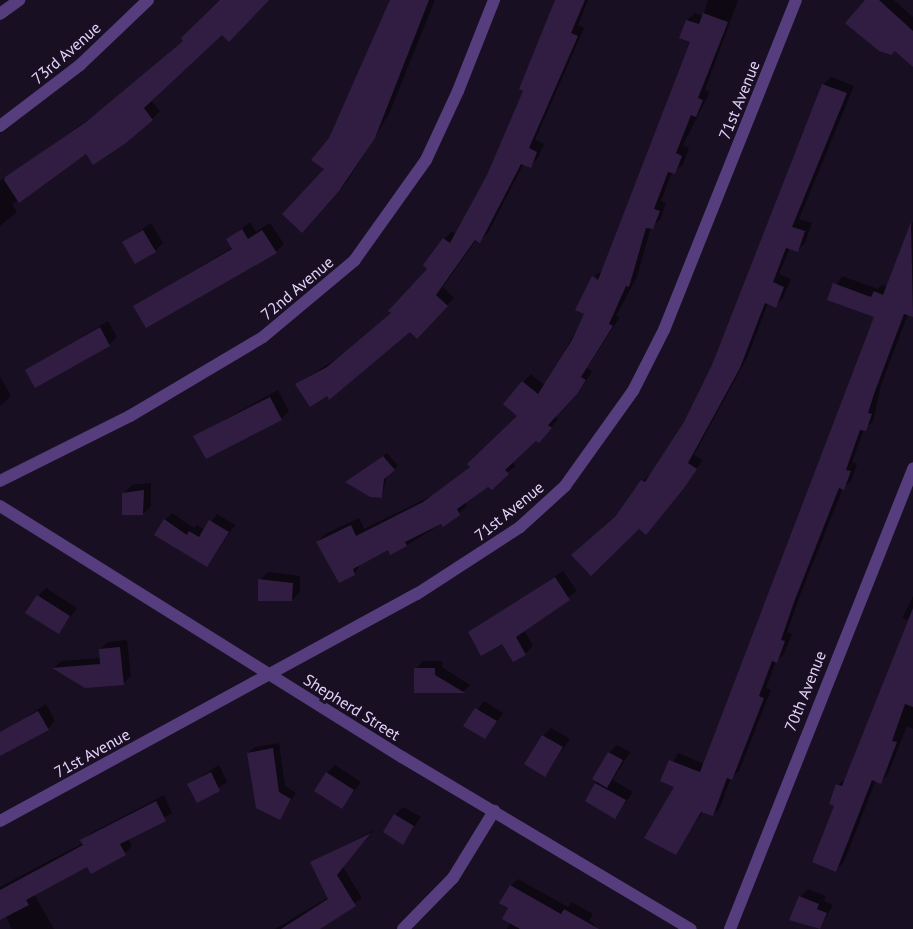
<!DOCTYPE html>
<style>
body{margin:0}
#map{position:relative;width:913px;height:929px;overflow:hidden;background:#190f22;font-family:"PT Sans",sans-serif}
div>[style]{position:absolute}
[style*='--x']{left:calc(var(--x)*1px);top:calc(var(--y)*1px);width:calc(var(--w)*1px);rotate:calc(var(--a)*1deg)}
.shadow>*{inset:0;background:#0007}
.building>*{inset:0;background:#311d42}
.street>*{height:12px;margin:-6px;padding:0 6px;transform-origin:6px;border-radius:6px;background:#563d7e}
span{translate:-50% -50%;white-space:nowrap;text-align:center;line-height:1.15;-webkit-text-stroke:6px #190f22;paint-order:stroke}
.street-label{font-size:16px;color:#e6d3fc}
</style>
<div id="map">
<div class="shadow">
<div style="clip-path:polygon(220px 0,268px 0,222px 33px,150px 99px,160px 111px,152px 119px,93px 163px,86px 152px,12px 204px,17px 212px,0 226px,0 181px,95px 115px,184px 40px)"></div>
<div style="clip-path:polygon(391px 0,435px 0,389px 114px,347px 182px,310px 223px,326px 169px,330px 139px)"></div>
<div style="clip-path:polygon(555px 0,588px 0,578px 25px,584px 28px,535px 140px,544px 144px,538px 158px,530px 166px,524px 163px,488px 233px,480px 241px,477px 239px,443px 287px,454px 298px,417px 336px,411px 330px,327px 394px,297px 384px,336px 359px,392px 313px,430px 268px,425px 265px,444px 239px,452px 231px,456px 234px,489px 176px,525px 90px)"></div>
<div style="clip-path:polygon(708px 0,738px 0,705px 90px,710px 92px,683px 145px,689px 148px,683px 165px,672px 172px,661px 201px,666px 203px,660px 220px,651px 227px,637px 277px,616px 316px,620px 317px,587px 368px,592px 371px,584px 384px,554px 416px,558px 419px,546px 433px,512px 462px,516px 466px,465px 502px,467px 506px,459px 513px,407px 545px,391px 553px,388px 548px,361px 563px,355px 573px,339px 581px,318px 542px,325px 534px,359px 518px,364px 529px,433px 495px,471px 466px,519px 416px,523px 382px,531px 374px,545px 386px,586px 313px,593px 277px,606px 281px,594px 276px,603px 271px,692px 41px,687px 20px,695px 13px,703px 16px)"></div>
<div style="clip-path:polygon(867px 0,894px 0,913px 17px,913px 65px)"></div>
<div style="clip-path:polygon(831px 77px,854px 86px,799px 219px,812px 223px,805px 243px,797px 251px,790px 248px,779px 274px,791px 279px,783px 298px,775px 306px,768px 303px,747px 358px,694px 455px,703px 460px,654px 525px,639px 527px,618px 515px,642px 481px,652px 474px,686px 422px,714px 366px,823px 85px)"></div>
<div style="clip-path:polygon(913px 221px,913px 310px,908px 314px,881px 385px,873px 422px,864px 429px,852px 462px,857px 464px,851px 481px,843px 488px,801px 593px,787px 632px,792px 634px,784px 654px,776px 661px,766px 688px,771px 690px,739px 771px,731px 778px,720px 807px,713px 815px,703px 811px,675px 854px,676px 786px,662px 780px,678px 753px,705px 764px,876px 316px,829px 299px,842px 276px,878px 289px,882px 285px,888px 287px)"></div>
<div style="clip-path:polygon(250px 222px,256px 232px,270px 223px,284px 244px,276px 252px,135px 306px,233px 247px,228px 239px)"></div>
<div style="clip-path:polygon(151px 223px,163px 243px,155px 251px,124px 242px)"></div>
<div style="clip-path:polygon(108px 321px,117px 337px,109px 345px,27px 370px)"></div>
<div style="clip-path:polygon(0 377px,11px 396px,0 406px)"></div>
<div style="clip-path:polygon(278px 390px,289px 411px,281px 419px,195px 436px)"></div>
<div style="clip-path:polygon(387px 453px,398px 466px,387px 475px,382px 497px,351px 478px)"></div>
<div style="clip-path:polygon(151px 483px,151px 506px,143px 514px,124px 493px,132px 485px)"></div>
<div style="clip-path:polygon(172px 513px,194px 528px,197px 525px,205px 530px,217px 514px,235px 525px,207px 566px,165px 520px)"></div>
<div style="clip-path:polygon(563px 571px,577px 591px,524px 630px,533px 646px,526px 653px,514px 660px,502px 642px,470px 633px)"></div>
<div style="clip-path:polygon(268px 572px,300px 576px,300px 592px,292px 600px,260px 580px)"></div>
<div style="clip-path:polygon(46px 588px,77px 608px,59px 632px,38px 596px)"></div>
<div style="clip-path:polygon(913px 596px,913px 729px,907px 726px,888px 774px,881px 782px,876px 780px,844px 862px,836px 870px,837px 785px,847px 778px,908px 620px,902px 618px)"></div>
<div style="clip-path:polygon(127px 640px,131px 676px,124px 683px,86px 687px,54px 668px,61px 661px,101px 658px,100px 649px,108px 642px)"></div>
<div style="clip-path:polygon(423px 661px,442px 661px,442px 667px,470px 685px,464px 691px,416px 691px,416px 669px)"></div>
<div style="clip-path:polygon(484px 701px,503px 713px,485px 738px,465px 726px)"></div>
<div style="clip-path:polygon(46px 704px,55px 721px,48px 729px,18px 723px)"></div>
<div style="clip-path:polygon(551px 728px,570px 739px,546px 774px,543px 736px)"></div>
<div style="clip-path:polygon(279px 743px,285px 786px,296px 793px,279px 819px,248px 753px,255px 747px)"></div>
<div style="clip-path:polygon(617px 745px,630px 752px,613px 780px,633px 792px,615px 817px,587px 801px,609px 753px)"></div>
<div style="clip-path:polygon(219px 765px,227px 782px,198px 801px,189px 784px)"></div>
<div style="clip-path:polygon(335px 765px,361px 782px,342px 807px,327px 773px)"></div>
<div style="clip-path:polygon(164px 795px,172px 813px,128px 839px,132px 846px,125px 853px,88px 865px,34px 894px,54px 929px,12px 929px,3px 910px,0 912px,0 887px,83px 843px,89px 834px)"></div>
<div style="clip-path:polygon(403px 807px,421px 817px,403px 843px,395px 815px)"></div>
<div style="clip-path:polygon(374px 830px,343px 867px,362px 898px,316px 929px,275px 929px,329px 897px,312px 862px)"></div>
<div style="clip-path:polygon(518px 879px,568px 907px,572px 902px,593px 914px,589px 921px,595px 925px,593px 929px,507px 929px,511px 922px,511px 886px)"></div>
<div style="clip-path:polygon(808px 889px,826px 896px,824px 901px,833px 905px,819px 929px,791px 919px,800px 897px)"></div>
</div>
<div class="building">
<div style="clip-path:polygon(220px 0,269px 0,229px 42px,222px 35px,144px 108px,153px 120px,126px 143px,93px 165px,86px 154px,19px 203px,4px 180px,5px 177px,86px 122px,183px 41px,181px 38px)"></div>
<div style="clip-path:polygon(390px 0,429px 0,375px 138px,339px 191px,302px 233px,282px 214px,324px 169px,311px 160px,329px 138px)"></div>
<div style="clip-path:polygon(555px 0,585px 0,571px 33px,578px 36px,529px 148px,537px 152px,531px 168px,521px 164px,480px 243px,475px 240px,436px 295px,448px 306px,417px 339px,410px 332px,329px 400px,327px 396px,310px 407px,295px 384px,327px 367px,391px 313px,388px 311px,427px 269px,423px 265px,443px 238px,450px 243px,487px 175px,523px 91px,519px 89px)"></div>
<div style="clip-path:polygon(865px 0,879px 0,913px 31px,913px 67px,895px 51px,891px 55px,879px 51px,845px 23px)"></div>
<div style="clip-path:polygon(703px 13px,728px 22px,698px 98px,703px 100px,696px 117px,691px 115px,676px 153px,682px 156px,675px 174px,668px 172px,654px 209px,660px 211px,653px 229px,646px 228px,629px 287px,626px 286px,609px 324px,613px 326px,581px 377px,586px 380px,577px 394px,548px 425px,552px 428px,539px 443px,536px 441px,505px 470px,509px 474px,492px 490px,488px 487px,457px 509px,460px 515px,443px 527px,441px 524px,405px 542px,407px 546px,390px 555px,388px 550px,353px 569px,355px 575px,339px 583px,316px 542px,351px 525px,356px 536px,423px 502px,470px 467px,467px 464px,517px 416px,503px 404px,522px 381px,538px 394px,572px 340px,584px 314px,575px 310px,592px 276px,598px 280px,690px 42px,679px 38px,686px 20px,699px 24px)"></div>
<div style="clip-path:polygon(822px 84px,847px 93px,792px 227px,805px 231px,798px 252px,786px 248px,773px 282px,784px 287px,776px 308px,765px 303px,740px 368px,688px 463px,697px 469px,684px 488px,646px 535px,639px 529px,591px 576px,571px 555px,615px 517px,641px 480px,645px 482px,684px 422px,712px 365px)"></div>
<div style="clip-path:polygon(911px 222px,913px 317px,904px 314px,874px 394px,868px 413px,872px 414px,866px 431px,860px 430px,846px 470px,851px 471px,844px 490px,839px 488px,794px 602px,781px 640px,785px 641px,777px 663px,772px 661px,759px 696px,764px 698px,732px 780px,727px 778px,713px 816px,701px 812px,676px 855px,644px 838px,674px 787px,660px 781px,669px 760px,700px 772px,874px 317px,827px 300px,833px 283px,871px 297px,874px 291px,883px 295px)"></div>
<div style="clip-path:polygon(242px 229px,248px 239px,262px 230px,277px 253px,146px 328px,133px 306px,232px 249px,226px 239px)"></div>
<div style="clip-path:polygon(143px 230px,156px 252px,135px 264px,122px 242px)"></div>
<div style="clip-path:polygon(100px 327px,110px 346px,35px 388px,25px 370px)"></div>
<div style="clip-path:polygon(270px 397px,282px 420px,206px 459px,193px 436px)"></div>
<div style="clip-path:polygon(383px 456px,395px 470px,384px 479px,382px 498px,370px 497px,345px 482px)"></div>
<div style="clip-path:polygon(144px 490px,143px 515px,122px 515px,122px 493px)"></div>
<div style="clip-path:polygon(164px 519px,187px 535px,189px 531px,199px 537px,209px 520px,229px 532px,207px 567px,154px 535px)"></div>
<div style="clip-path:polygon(555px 577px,570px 600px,516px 637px,526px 655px,513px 662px,502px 644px,481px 656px,468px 632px)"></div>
<div style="clip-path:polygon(258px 579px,293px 583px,292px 601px,258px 601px)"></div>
<div style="clip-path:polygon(37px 595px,70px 616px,59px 634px,25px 613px)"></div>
<div style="clip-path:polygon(913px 608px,913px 707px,905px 704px,892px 741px,897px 742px,881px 784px,872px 780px,836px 872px,812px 862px,834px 806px,829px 804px,836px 784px,842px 786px)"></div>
<div style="clip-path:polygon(120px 647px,124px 685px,85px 688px,52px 668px,100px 664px,99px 649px)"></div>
<div style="clip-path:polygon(414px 668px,435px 668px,435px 675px,465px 693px,414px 693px)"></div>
<div style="clip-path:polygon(475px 708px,497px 721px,485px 739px,463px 726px)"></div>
<div style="clip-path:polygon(38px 711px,49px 730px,0 756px,0 732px)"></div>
<div style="clip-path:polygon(542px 735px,563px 747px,545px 777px,524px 764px)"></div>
<div style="clip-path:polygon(273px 748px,279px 792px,291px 799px,280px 820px,256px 808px,247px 753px)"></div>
<div style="clip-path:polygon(608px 752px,623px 760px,607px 788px,592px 779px)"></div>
<div style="clip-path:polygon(211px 772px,220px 791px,197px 803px,187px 784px)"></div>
<div style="clip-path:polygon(326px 772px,354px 790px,342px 809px,314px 791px)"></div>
<div style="clip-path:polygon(595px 783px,626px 800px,615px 819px,585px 801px)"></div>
<div style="clip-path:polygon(156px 801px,166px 821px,120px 844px,126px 855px,91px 874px,87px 867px,26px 900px,29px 905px,0 920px,0 890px,83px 845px,80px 840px)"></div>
<div style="clip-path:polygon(394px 814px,414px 826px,403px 845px,383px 832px)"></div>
<div style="clip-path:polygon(371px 833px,337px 875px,356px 906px,320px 929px,281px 929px,328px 899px,310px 862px)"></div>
<div style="clip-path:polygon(510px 885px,561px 914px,564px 909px,599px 929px,520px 929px,502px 919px,508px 908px,499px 903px)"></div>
<div style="clip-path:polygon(799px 896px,819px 904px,817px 909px,827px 913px,820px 929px,789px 920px)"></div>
</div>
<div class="street">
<div style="--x:0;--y:14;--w:24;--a:-36"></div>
<div style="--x:0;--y:126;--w:101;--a:-37.3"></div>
<div style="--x:80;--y:65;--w:94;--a:-43.7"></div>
<div style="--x:0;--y:481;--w:145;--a:-26.6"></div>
<div style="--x:130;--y:416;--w:155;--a:-30.7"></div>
<div style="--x:263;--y:337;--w:119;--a:-39.9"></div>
<div style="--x:354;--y:261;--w:124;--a:-54.5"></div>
<div style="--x:426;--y:160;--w:76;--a:-65.1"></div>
<div style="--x:458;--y:91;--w:98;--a:-68.4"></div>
<div style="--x:0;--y:506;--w:474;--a:32"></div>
<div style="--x:402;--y:757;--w:336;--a:30.8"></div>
<div style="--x:0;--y:821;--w:475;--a:-28.6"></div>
<div style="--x:417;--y:594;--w:123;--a:-33"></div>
<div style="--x:520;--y:527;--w:61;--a:-42.3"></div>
<div style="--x:565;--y:486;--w:117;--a:-54.4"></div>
<div style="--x:633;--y:391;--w:68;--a:-63.1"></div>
<div style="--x:664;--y:330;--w:355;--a:-68.2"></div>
<div style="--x:403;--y:929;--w:71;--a:-45.6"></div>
<div style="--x:453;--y:878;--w:79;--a:-58.5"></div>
<div style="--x:730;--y:929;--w:496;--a:-68.3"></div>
</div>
<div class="street-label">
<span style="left:66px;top:53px;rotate:-41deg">73rd Avenue</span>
<span style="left:739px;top:100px;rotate:-68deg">71st Avenue</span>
<span style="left:297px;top:288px;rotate:-40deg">72nd Avenue</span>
<span style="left:509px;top:511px;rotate:-39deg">71st Avenue</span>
<span style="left:805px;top:691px;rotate:-68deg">70th Avenue</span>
<span style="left:352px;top:707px;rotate:32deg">Shepherd Street</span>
<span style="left:92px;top:753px;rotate:-29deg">71st Avenue</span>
</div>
</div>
